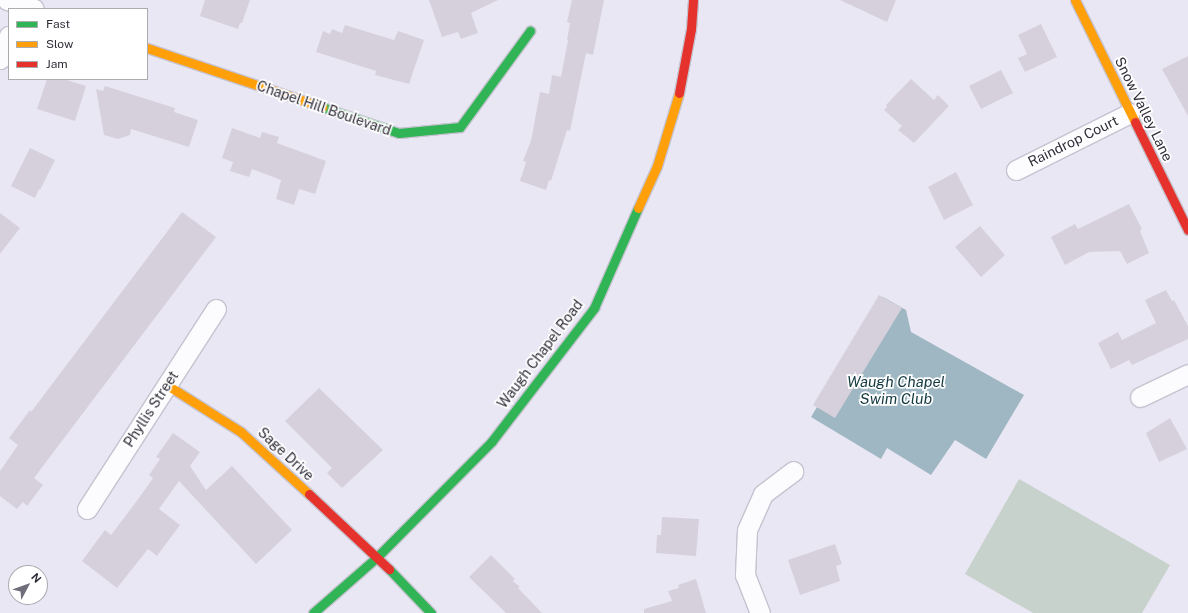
<!DOCTYPE html>
<style>
body{margin:0}
#map{position:relative;width:1188px;height:613px;overflow:hidden;background:#eae7f5;font-family:"Public Sans",sans-serif}
div>[style]{position:absolute}
[style*='--x']{left:calc(var(--x)*1px);top:calc(var(--y)*1px);width:calc(var(--w)*1px);rotate:calc(var(--a)*1deg)}
.green>*{inset:0;background:#c8d2cc}
.water>*{inset:0;background:#9eb7c2}
.building>*{inset:0;background:#d6d0dc}
.roads{filter:drop-shadow(1px 0 #c5c3cf) drop-shadow(-1px 0 #c5c3cf) drop-shadow(0 1px #c5c3cf) drop-shadow(0 -1px #c5c3cf)}
.street>*{height:19px;margin:-9.5px;padding:0 9.5px;transform-origin:9.5px;border-radius:9.5px;background:#fcfbfe}
.fast>*{height:9px;margin:-4.5px;padding:0 4.5px;transform-origin:4.5px;border-radius:4.5px;background:#30b455}
.slow>*{height:9px;margin:-4.5px;padding:0 4.5px;transform-origin:4.5px;border-radius:4.5px;background:#ff9f0a}
.jam>*{height:9px;margin:-4.5px;padding:0 4.5px;transform-origin:4.5px;border-radius:4.5px;background:#e5322d}
span{translate:-50% -50%;white-space:nowrap;text-align:center;line-height:1.15;-webkit-text-stroke:3.5px #fff;paint-order:stroke}
.street-label{font-size:14px;color:#302d39}
.water-label{font-size:15px;color:#123840;font-style:italic}
.legend{position:absolute;left:8px;top:8px;width:140px;height:72px;box-sizing:border-box;background:#fff;border:1px solid #acabb0;margin:0;padding:5px 7px;list-style:none;font-size:12px;color:#302d39}
.legend li{display:flex;align-items:center;gap:8px;height:20px}
.legend b{width:20px;border:1px solid #acabb0}
.north{position:absolute;left:8px;top:565px;width:40px;height:40px;box-sizing:border-box;background:#fff;border:1px solid #acabb0;border-radius:50%;rotate:49deg;font-size:11px;font-weight:700;line-height:16px;text-align:center;color:#302d39}
.north::after{content:'';display:block;margin:auto;width:14px;height:18px;background:#716e7b;clip-path:polygon(50% 0,100% 100%,50% 72%,0 100%)}
</style>
<div id="map">
<div class="green">
<div style="clip-path:polygon(1019px 479px,1170px 565px,1142px 613px,1033px 613px,965px 574px)"></div>
</div>
<div class="water">
<div style="clip-path:polygon(883px 297px,906px 310px,911px 332px,1024px 395px,986px 459px,955px 440px,931px 475px,887px 448px,881px 459px,811px 417px)"></div>
</div>
<div class="building">
<div style="clip-path:polygon(205px 0,250px 0,242px 23px,240px 23px,238px 29px,200px 16px)"></div>
<div style="clip-path:polygon(429px 0,498px 0,471px 13px,478px 33px,461px 39px,458px 32px,442px 37px)"></div>
<div style="clip-path:polygon(572px 0,604px 0,593px 55px,586px 53px,570px 131px,567px 130px,551px 181px,549px 180px,546px 190px,520px 181px,526px 162px,523px 161px,531px 141px,540px 92px,549px 94px,552px 75px,561px 77px,568px 40px,567px 40px,570px 23px,567px 22px)"></div>
<div style="clip-path:polygon(840px 0,896px 0,887px 22px)"></div>
<div style="clip-path:polygon(1041px 24px,1057px 57px,1025px 72px,1018px 58px,1027px 54px,1018px 35px)"></div>
<div style="clip-path:polygon(345px 25px,394px 40px,398px 31px,424px 40px,409px 84px,375px 75px,376px 71px,316px 52px,323px 31px,330px 34px,332px 29px,342px 33px)"></div>
<div style="clip-path:polygon(1188px 56px,1188px 116px,1162px 69px)"></div>
<div style="clip-path:polygon(1001px 70px,1013px 93px,981px 109px,969px 86px)"></div>
<div style="clip-path:polygon(47px 79px,64px 79px,86px 86px,75px 121px,37px 109px)"></div>
<div style="clip-path:polygon(911px 79px,934px 100px,938px 95px,949px 106px,914px 143px,898px 130px,902px 126px,884px 110px,887px 107px,886px 105px)"></div>
<div style="clip-path:polygon(105px 86px,175px 108px,174px 112px,198px 120px,189px 147px,131px 129px,130px 135px,118px 139px,104px 135px,96px 89px,103px 91px)"></div>
<div style="clip-path:polygon(232px 128px,260px 138px,262px 132px,279px 137px,277px 143px,326px 161px,315px 194px,299px 189px,294px 205px,276px 199px,281px 180px,252px 169px,249px 177px,230px 171px,233px 162px,222px 158px)"></div>
<div style="clip-path:polygon(30px 148px,55px 160px,40px 190px,39px 189px,35px 198px,11px 186px)"></div>
<div style="clip-path:polygon(956px 172px,973px 205px,944px 220px,928px 187px)"></div>
<div style="clip-path:polygon(1129px 204px,1142px 229px,1140px 231px,1149px 253px,1127px 264px,1120px 251px,1089px 252px,1065px 265px,1051px 237px,1075px 224px,1078px 229px)"></div>
<div style="clip-path:polygon(182px 212px,216px 237px,34px 478px,43px 485px,27px 506px,23px 502px,17px 509px,0 496px,0 471px,18px 445px,9px 438px,30px 410px,31px 412px)"></div>
<div style="clip-path:polygon(0 213px,20px 228px,0 254px)"></div>
<div style="clip-path:polygon(980px 226px,1005px 255px,981px 277px,955px 247px)"></div>
<div style="clip-path:polygon(1166px 290px,1172px 301px,1174px 300px,1188px 326px,1188px 339px,1132px 365px,1129px 360px,1111px 369px,1098px 343px,1118px 332px,1122px 340px,1156px 323px,1145px 300px)"></div>
<div style="clip-path:polygon(879px 295px,902px 308px,835px 418px,813px 405px)"></div>
<div style="clip-path:polygon(319px 388px,383px 450px,342px 488px,327px 473px,332px 468px,285px 421px)"></div>
<div style="clip-path:polygon(1170px 418px,1187px 449px,1159px 462px,1146px 433px)"></div>
<div style="clip-path:polygon(173px 433px,200px 452px,190px 466px,206px 490px,232px 466px,292px 530px,256px 564px,179px 481px,159px 509px,180px 525px,157px 556px,148px 549px,117px 588px,82px 561px,105px 530px,111px 535px,139px 498px,153px 478px,149px 475px,160px 459px,156px 457px)"></div>
<div style="clip-path:polygon(662px 517px,699px 519px,696px 556px,656px 553px,657px 535px,661px 535px)"></div>
<div style="clip-path:polygon(835px 544px,842px 564px,836px 566px,840px 581px,800px 595px,788px 560px)"></div>
<div style="clip-path:polygon(491px 555px,515px 579px,513px 581px,520px 587px,518px 588px,542px 613px,506px 613px,469px 577px)"></div>
<div style="clip-path:polygon(696px 579px,706px 613px,644px 613px,644px 609px,672px 601px,668px 591px,679px 588px,678px 585px)"></div>
</div>
<div class="roads">
<div class="street">
<div style="--x:7;--y:0;--w:28;--a:18"></div>
<div style="--x:0;--y:59;--w:25;--a:-69"></div>
<div style="--x:1016;--y:170;--w:127;--a:-26.6"></div>
<div style="--x:1140;--y:397;--w:53;--a:-25.6"></div>
<div style="--x:87;--y:509;--w:238;--a:-57.2"></div>
<div style="--x:760;--y:613;--w:41;--a:-111.5"></div>
<div style="--x:745;--y:575;--w:45;--a:-87.5"></div>
<div style="--x:747;--y:530;--w:39;--a:-66"></div>
<div style="--x:763;--y:494;--w:38;--a:-37"></div>
</div>
<div class="fast">
<div style="--x:322;--y:107;--w:81;--a:18.7"></div>
<div style="--x:399;--y:133;--w:61;--a:-5.6"></div>
<div style="--x:460;--y:127;--w:119;--a:-53.9"></div>
<div style="--x:389;--y:569;--w:61;--a:46.3"></div>
<div style="--x:313;--y:613;--w:85;--a:-41.2"></div>
<div style="--x:377;--y:557;--w:163;--a:-45.2"></div>
<div style="--x:492;--y:441;--w:168;--a:-52.5"></div>
<div style="--x:594;--y:308;--w:109;--a:-66.3"></div>
</div>
<div class="slow">
<div style="--x:1075;--y:0;--w:136;--a:63.8"></div>
<div style="--x:147;--y:48;--w:185;--a:18.6"></div>
<div style="--x:638;--y:208;--w:46;--a:-65.7"></div>
<div style="--x:657;--y:166;--w:76;--a:-73.2"></div>
<div style="--x:167;--y:385;--w:88;--a:32.4"></div>
<div style="--x:241;--y:432;--w:92;--a:42.4"></div>
</div>
<div class="jam">
<div style="--x:679;--y:93;--w:65;--a:-79.4"></div>
<div style="--x:691;--y:29;--w:29;--a:-86"></div>
<div style="--x:1135;--y:122;--w:120;--a:63.9"></div>
<div style="--x:309;--y:494;--w:110;--a:43.2"></div>
</div>
</div>
<div class="street-label">
<span style="left:324px;top:108px;rotate:19deg">Chapel Hill Boulevard</span>
<span style="left:1144px;top:109px;rotate:64deg">Snow Valley Lane</span>
<span style="left:1073px;top:141px;rotate:-26deg">Raindrop Court</span>
<span style="left:540px;top:354px;rotate:-53deg">Waugh Chapel Road</span>
<span style="left:151px;top:409px;rotate:-57deg">Phyllis Street</span>
<span style="left:286px;top:454px;rotate:43deg">Sage Drive</span>
</div>
<div class="water-label">
<span style="left:896px;top:390px">Waugh Chapel<br>Swim Club</span>
</div>
<ul class="legend">
<li><b style="height:5px;background:#30b455"></b>Fast</li>
<li><b style="height:5px;background:#ff9f0a"></b>Slow</li>
<li><b style="height:5px;background:#e5322d"></b>Jam</li>
</ul>
<div class="north">N</div>
</div>
